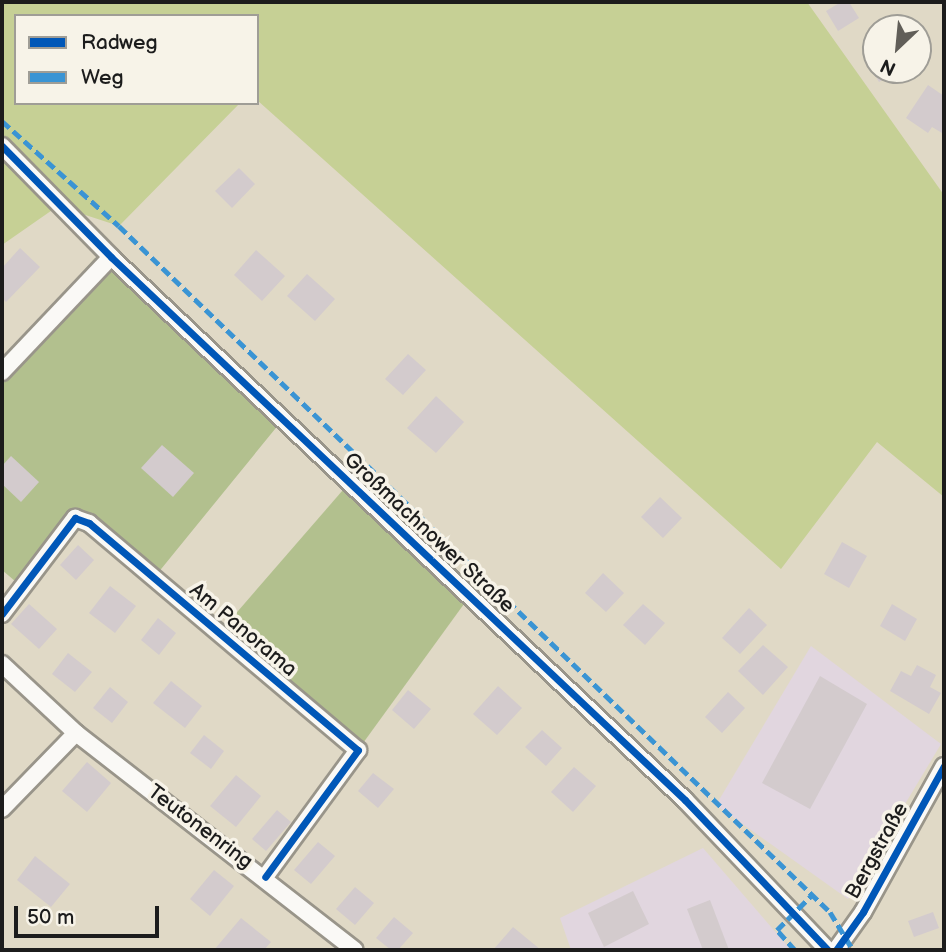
<!DOCTYPE html>
<meta charset="utf-8">
<style>
body{margin:0}
#map{position:relative;width:946px;height:952px;overflow:hidden;background:#e0d9c6;font-family:"Balsamiq Sans",sans-serif}
div>[style]{position:absolute}
[style*='--x']{left:calc(var(--x)*1px);top:calc(var(--y)*1px);width:calc(var(--w)*1px);rotate:calc(var(--a)*1deg)}
.built>*{inset:0;background:#e1d6df}
.green>*{inset:0;background:#c6d095}
.forest>*{inset:0;background:#b2c08e}
.building>*{inset:0;background:#d3cbcd}
.roads{filter:drop-shadow(2px 0 #99958a) drop-shadow(-2px 0 #99958a) drop-shadow(0 2px #99958a) drop-shadow(0 -2px #99958a)}
.minor>*{height:16px;margin:-8px;padding:0 8px;transform-origin:8px;border-radius:8px;background:#faf9f6}
.quiet>*{height:5px;margin-top:-2.5px;transform-origin:0;background:repeating-linear-gradient(90deg,#3a94d4 0 10px,transparent 0 15px)}
.cycleway>*{height:7px;margin:-3.5px;padding:0 3.5px;transform-origin:3.5px;border-radius:3.5px;background:#0057b8}
span{translate:-50% -50%;white-space:nowrap;text-align:center;line-height:1.15;-webkit-text-stroke:7px #f7f3e8;paint-order:stroke}
.street-label{font-size:21px;color:#1c1c1c}
.frame{position:absolute;inset:0;border:4px solid #1c1c1c;pointer-events:none}
.legend{position:absolute;left:14px;top:14px;width:245px;height:91px;box-sizing:border-box;background:#f7f3e8;border:2px solid #9f9d96;margin:0;padding:9px 12px;list-style:none;font-size:21px;color:#1c1c1c}
.legend li{display:flex;align-items:center;gap:14px;height:35px}
.legend b{width:35px;border:2px solid #9f9d96}
.north{position:absolute;left:862px;top:14px;width:70px;height:70px;box-sizing:border-box;background:#f7f3e8;border:2px solid #9f9d96;border-radius:50%;rotate:206deg;font-size:19px;font-weight:700;line-height:28px;text-align:center;color:#1c1c1c}
.north::after{content:'';display:block;margin:auto;width:24px;height:32px;background:#615e58;clip-path:polygon(50% 0,100% 100%,50% 72%,0 100%)}
.scale{position:absolute;left:14px;top:906px;width:145px;height:32px;box-sizing:border-box;border:4px solid #1c1c1c;border-top:0;padding-left:9px;font-size:21px;line-height:24px;white-space:nowrap;color:#1c1c1c;-webkit-text-stroke:5px #f7f3e8;paint-order:stroke}
</style>
<div id="map">
<div class="built">
<div style="clip-path:polygon(811px 646px,941px 744px,848px 899px,716px 805px)"></div>
<div style="clip-path:polygon(703px 848px,791px 950px,571px 950px,560px 918px)"></div>
</div>
<div class="green">
<div style="clip-path:polygon(2px 2px,807px 2px,944px 195px,944px 497px,877px 442px,781px 569px,257px 100px,257px 16px,16px 16px,16px 103px,240px 103px,119px 226px,58px 206px,2px 245px)"></div>
</div>
<div class="forest">
<div style="clip-path:polygon(95px 258px,284px 418px,153px 579px,75px 518px,22px 587px,2px 570px,2px 363px)"></div>
<div style="clip-path:polygon(349px 483px,464px 604px,358px 750px,219px 633px)"></div>
</div>
<div class="building">
<div style="clip-path:polygon(841px 2px,849px 2px,859px 18px,838px 31px,826px 11px)"></div>
<div style="clip-path:polygon(876px 58px,876px 70px,894px 73px,879px 82px,868px 63px)"></div>
<div style="clip-path:polygon(928px 85px,944px 96px,942px 133px,932px 127px,928px 133px,906px 118px)"></div>
<div style="clip-path:polygon(239px 168px,255px 184px,232px 208px,215px 191px)"></div>
<div style="clip-path:polygon(20px 248px,40px 267px,6px 302px,2px 298px,2px 268px)"></div>
<div style="clip-path:polygon(256px 250px,285px 276px,262px 301px,234px 275px)"></div>
<div style="clip-path:polygon(307px 274px,335px 299px,315px 321px,287px 296px)"></div>
<div style="clip-path:polygon(408px 354px,426px 370px,403px 395px,385px 379px)"></div>
<div style="clip-path:polygon(436px 396px,464px 422px,436px 453px,407px 428px)"></div>
<div style="clip-path:polygon(162px 445px,194px 473px,173px 497px,141px 468px)"></div>
<div style="clip-path:polygon(11px 456px,39px 482px,21px 502px,2px 484px,2px 466px)"></div>
<div style="clip-path:polygon(660px 497px,682px 518px,663px 538px,641px 517px)"></div>
<div style="clip-path:polygon(842px 542px,867px 556px,849px 588px,824px 574px)"></div>
<div style="clip-path:polygon(78px 545px,94px 560px,76px 580px,60px 565px)"></div>
<div style="clip-path:polygon(603px 573px,624px 593px,606px 612px,585px 593px)"></div>
<div style="clip-path:polygon(110px 586px,136px 606px,115px 633px,89px 613px)"></div>
<div style="clip-path:polygon(29px 604px,57px 629px,39px 649px,11px 624px)"></div>
<div style="clip-path:polygon(643px 604px,665px 623px,645px 645px,623px 625px)"></div>
<div style="clip-path:polygon(892px 604px,917px 619px,905px 641px,880px 626px)"></div>
<div style="clip-path:polygon(749px 608px,767px 625px,740px 654px,722px 638px)"></div>
<div style="clip-path:polygon(158px 618px,176px 633px,159px 655px,141px 640px)"></div>
<div style="clip-path:polygon(763px 645px,788px 667px,763px 695px,738px 671px)"></div>
<div style="clip-path:polygon(68px 653px,92px 672px,75px 692px,52px 674px)"></div>
<div style="clip-path:polygon(917px 665px,936px 675px,930px 687px,941px 693px,929px 714px,890px 691px,901px 671px,911px 676px)"></div>
<div style="clip-path:polygon(820px 676px,867px 704px,810px 809px,762px 783px)"></div>
<div style="clip-path:polygon(171px 681px,202px 706px,185px 728px,153px 703px)"></div>
<div style="clip-path:polygon(498px 686px,522px 708px,497px 735px,473px 714px)"></div>
<div style="clip-path:polygon(110px 687px,128px 702px,112px 723px,93px 708px)"></div>
<div style="clip-path:polygon(408px 690px,431px 709px,414px 729px,392px 710px)"></div>
<div style="clip-path:polygon(728px 692px,745px 708px,722px 733px,705px 717px)"></div>
<div style="clip-path:polygon(542px 730px,562px 748px,546px 766px,525px 747px)"></div>
<div style="clip-path:polygon(204px 735px,224px 751px,211px 769px,190px 753px)"></div>
<div style="clip-path:polygon(87px 762px,111px 783px,87px 812px,62px 791px)"></div>
<div style="clip-path:polygon(574px 767px,596px 786px,573px 812px,551px 792px)"></div>
<div style="clip-path:polygon(373px 773px,394px 789px,378px 808px,358px 791px)"></div>
<div style="clip-path:polygon(236px 775px,261px 796px,236px 827px,210px 806px)"></div>
<div style="clip-path:polygon(277px 810px,291px 822px,266px 851px,252px 839px)"></div>
<div style="clip-path:polygon(318px 842px,335px 856px,311px 884px,294px 870px)"></div>
<div style="clip-path:polygon(35px 856px,70px 884px,51px 907px,17px 880px)"></div>
<div style="clip-path:polygon(214px 870px,234px 886px,210px 916px,190px 899px)"></div>
<div style="clip-path:polygon(355px 887px,374px 903px,355px 925px,336px 909px)"></div>
<div style="clip-path:polygon(633px 891px,649px 924px,604px 947px,588px 913px)"></div>
<div style="clip-path:polygon(710px 900px,729px 950px,703px 950px,687px 909px)"></div>
<div style="clip-path:polygon(933px 912px,939px 928px,914px 937px,908px 921px)"></div>
<div style="clip-path:polygon(394px 917px,413px 933px,398px 950px,391px 950px,376px 938px)"></div>
<div style="clip-path:polygon(241px 918px,271px 942px,264px 950px,214px 950px)"></div>
<div style="clip-path:polygon(513px 927px,541px 950px,493px 950px)"></div>
</div>
<div class="roads">
<div class="minor">
<div style="--x:2;--y:146;--w:156;--a:45.5"></div>
<div style="--x:111;--y:257;--w:790;--a:43.41"></div>
<div style="--x:685;--y:800;--w:207;--a:46.4"></div>
<div style="--x:2;--y:372;--w:158;--a:-46.5"></div>
<div style="--x:2;--y:614;--w:121;--a:-52.8"></div>
<div style="--x:75;--y:518;--w:15;--a:20"></div>
<div style="--x:89;--y:523;--w:352;--a:40.2"></div>
<div style="--x:358;--y:750;--w:157;--a:126.2"></div>
<div style="--x:2;--y:664;--w:101;--a:43"></div>
<div style="--x:76;--y:733;--w:353;--a:37.9"></div>
<div style="--x:2;--y:809;--w:106;--a:-45.8"></div>
<div style="--x:836;--y:950;--w:47;--a:-54.6"></div>
<div style="--x:863;--y:912;--w:167;--a:-61"></div>
</div>
</div>
<div class="quiet">
<div style="--x:2;--y:121;--w:157;--a:41.9"></div>
<div style="--x:119;--y:226;--w:988;--a:43.97"></div>
<div style="--x:830;--y:912;--w:44;--a:58.8"></div>
<div style="--x:795;--y:950;--w:27;--a:-132"></div>
<div style="--x:777;--y:930;--w:49;--a:-45"></div>
</div>
<div class="cycleway">
<div style="--x:2;--y:146;--w:156;--a:45.5"></div>
<div style="--x:111;--y:257;--w:790;--a:43.41"></div>
<div style="--x:685;--y:800;--w:207;--a:46.4"></div>
<div style="--x:2;--y:614;--w:121;--a:-52.8"></div>
<div style="--x:75;--y:518;--w:15;--a:20"></div>
<div style="--x:89;--y:523;--w:352;--a:40.2"></div>
<div style="--x:358;--y:750;--w:157;--a:126.2"></div>
<div style="--x:836;--y:950;--w:47;--a:-54.6"></div>
<div style="--x:863;--y:912;--w:167;--a:-61"></div>
</div>
<div class="street-label">
<span style="left:429px;top:533px;rotate:43deg">Großmachnower Straße</span>
<span style="left:243px;top:630px;rotate:40deg">Am Panorama</span>
<span style="left:200px;top:827px;rotate:37deg">Teutonenring</span>
<span style="left:877px;top:851px;rotate:-61deg">Bergstraße</span>
</div>
<div class="frame"></div>
<ul class="legend">
<li><b style="height:9px;background:#0057b8"></b>Radweg</li>
<li><b style="height:9px;background:#3a94d4"></b>Weg</li>
</ul>
<div class="north">N</div>
<div class="scale">50 m</div>
</div>
